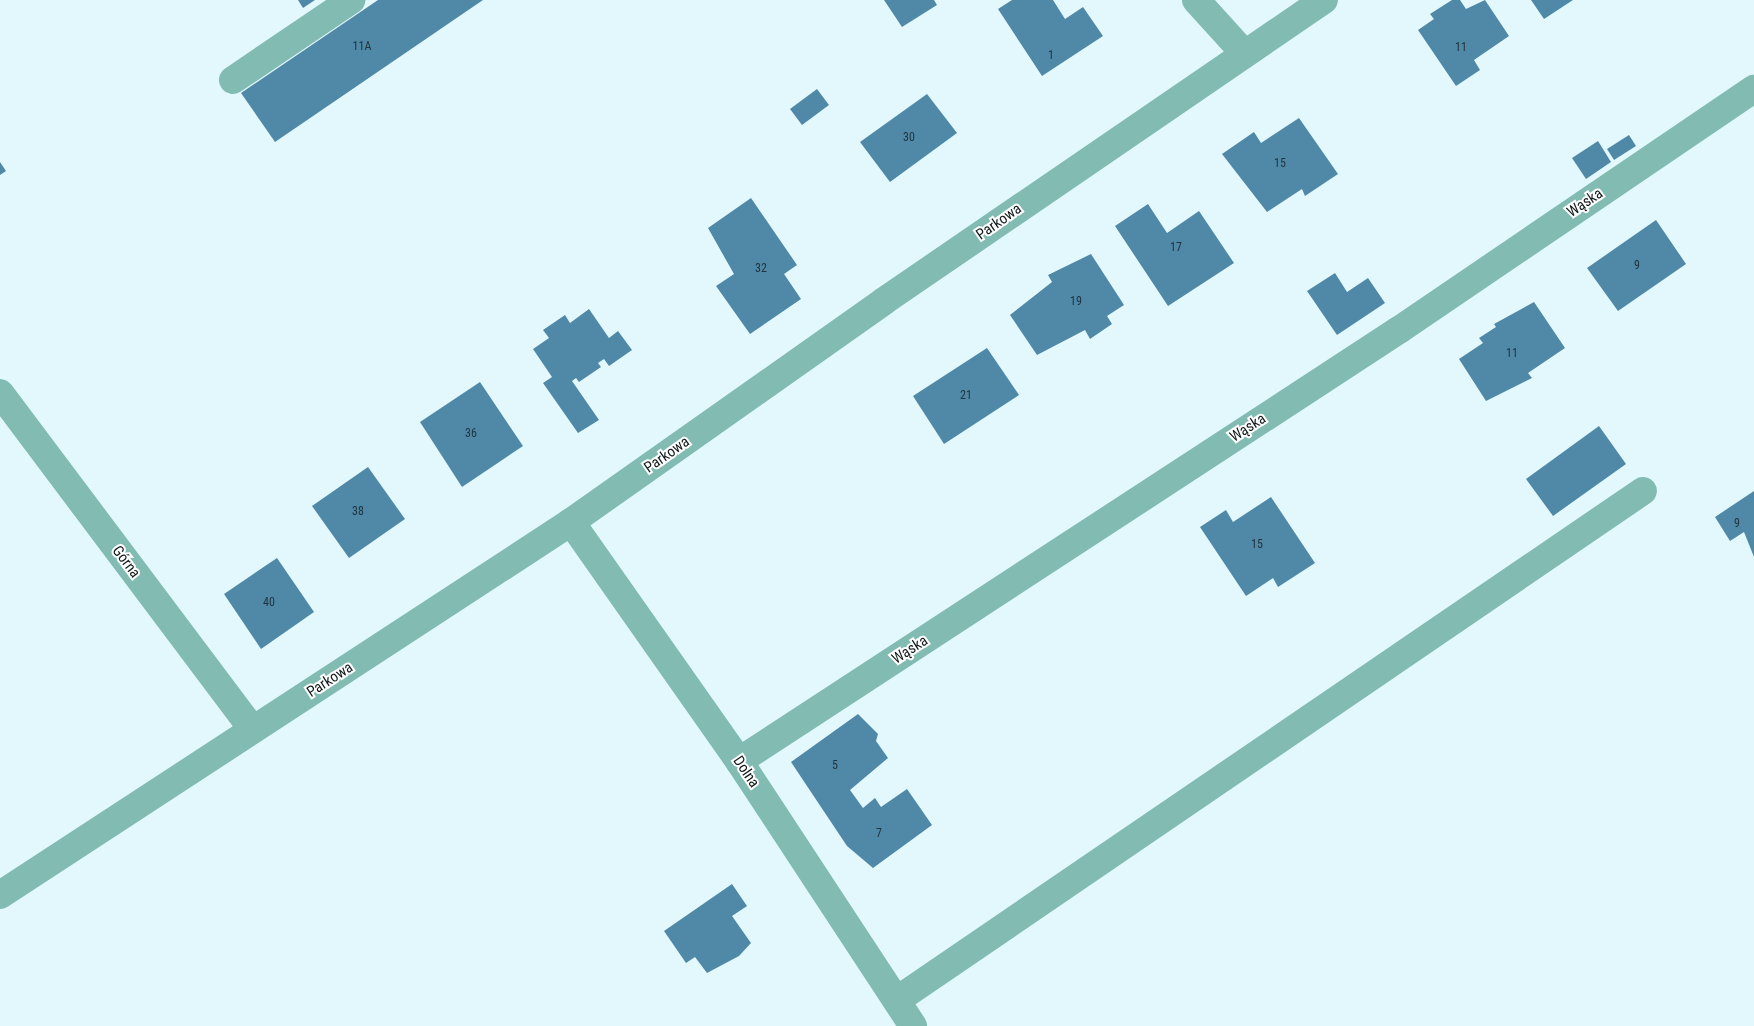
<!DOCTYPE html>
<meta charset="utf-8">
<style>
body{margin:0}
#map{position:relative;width:1754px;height:1026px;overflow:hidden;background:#e2f8fc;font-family:"Roboto Condensed",sans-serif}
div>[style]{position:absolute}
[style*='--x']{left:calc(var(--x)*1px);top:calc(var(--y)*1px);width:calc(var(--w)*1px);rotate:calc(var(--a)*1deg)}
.building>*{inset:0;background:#5089a8}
.minor>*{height:28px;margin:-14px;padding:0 14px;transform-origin:14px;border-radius:14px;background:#81bbb2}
span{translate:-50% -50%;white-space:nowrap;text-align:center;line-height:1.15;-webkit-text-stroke:4px #fff;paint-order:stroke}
.number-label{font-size:12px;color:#21353e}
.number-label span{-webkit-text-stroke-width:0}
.street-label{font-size:15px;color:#11191a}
</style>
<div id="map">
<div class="building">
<div style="clip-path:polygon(298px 0,315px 0,303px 8px)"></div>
<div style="clip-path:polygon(378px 0,483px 0,275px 142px,241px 93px)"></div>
<div style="clip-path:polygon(884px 0,934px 0,937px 5px,902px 27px)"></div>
<div style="clip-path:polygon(1012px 0,1053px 0,1065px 19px,1083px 7px,1103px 36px,1042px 76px,998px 9px)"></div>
<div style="clip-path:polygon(1452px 0,1460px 0,1466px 9px,1485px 0,1509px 36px,1474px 60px,1480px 70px,1456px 86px,1418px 30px,1434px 19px,1430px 14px)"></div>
<div style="clip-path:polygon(1531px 0,1573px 0,1544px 19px)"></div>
<div style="clip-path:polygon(817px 89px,829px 105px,802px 125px,790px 109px)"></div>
<div style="clip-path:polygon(927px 94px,957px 133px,890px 182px,860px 142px)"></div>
<div style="clip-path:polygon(1299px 118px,1338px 174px,1305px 196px,1302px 189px,1267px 212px,1222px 154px,1254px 132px,1261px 143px)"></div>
<div style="clip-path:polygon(1629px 135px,1636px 146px,1614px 160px,1607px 149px)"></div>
<div style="clip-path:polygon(1598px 141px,1611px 162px,1586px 179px,1572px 158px)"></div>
<div style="clip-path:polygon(0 162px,6px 171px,0 175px)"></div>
<div style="clip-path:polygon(751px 198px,797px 265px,784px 274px,801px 299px,750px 334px,716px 286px,734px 274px,708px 228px)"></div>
<div style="clip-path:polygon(1148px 204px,1167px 233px,1199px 211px,1234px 263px,1168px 306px,1115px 226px)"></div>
<div style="clip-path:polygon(1656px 220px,1686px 264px,1618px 311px,1587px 268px)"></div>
<div style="clip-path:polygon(1091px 254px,1124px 305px,1107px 316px,1112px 324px,1090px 339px,1085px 330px,1037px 355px,1010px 315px,1052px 282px,1048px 275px)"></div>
<div style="clip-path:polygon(1335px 273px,1347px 292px,1368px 278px,1385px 303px,1337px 335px,1307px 291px)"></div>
<div style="clip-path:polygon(1534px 302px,1565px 348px,1528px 373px,1532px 378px,1486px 401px,1459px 359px,1483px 343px,1479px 338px,1496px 327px,1494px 324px)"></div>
<div style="clip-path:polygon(589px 309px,609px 338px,618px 331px,632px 350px,609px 366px,604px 359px,598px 363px,601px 367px,579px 382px,576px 378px,572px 381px,599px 420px,578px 433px,543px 383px,552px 377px,533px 349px,549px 338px,543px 330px,565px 315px,570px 323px)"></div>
<div style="clip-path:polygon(987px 348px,1019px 395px,944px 444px,913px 396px)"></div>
<div style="clip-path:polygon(480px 382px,523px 446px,462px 487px,420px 422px)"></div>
<div style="clip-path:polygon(1599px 426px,1626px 464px,1553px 516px,1526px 479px)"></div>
<div style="clip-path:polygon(368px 467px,405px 519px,349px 558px,312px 506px)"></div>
<div style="clip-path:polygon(1754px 491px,1754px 557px,1744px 532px,1730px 541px,1715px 517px)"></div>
<div style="clip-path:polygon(1271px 497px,1315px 563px,1278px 587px,1273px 578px,1246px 596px,1200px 527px,1226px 510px,1233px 522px)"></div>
<div style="clip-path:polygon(277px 558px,314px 612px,261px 649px,224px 594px)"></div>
<div style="clip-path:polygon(858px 714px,878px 734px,876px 741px,888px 758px,850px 790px,863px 808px,875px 798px,881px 807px,907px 789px,932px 825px,873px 868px,847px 846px,791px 762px)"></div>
<div style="clip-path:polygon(732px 884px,747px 906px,732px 916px,751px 943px,739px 956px,707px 973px,695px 957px,686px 963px,664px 931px)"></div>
</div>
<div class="minor">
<div style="--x:1196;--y:0;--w:72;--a:47.8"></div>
<div style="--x:233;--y:80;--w:143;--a:-34.1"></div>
<div style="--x:0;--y:393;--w:421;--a:53.1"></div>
<div style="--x:571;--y:522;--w:292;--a:54.9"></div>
<div style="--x:739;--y:761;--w:317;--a:56.7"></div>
<div style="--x:739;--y:761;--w:788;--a:-33.15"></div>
<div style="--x:1399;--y:330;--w:429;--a:-34.2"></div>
<div style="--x:0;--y:895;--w:682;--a:-33.15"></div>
<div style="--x:571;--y:522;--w:383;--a:-35.2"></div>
<div style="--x:884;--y:301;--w:533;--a:-34.38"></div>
<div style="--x:897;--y:1000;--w:903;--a:-34.31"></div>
</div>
<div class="number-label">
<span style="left:362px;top:47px">11A</span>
<span style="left:1461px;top:48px">11</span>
<span style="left:1051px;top:56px">1</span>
<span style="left:909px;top:138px">30</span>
<span style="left:1280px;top:164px">15</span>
<span style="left:1176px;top:248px">17</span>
<span style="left:1637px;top:266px">9</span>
<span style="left:761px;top:269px">32</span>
<span style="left:1076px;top:302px">19</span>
<span style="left:1512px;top:354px">11</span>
<span style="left:966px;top:396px">21</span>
<span style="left:471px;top:434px">36</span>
<span style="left:358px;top:512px">38</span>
<span style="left:1737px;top:524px">9</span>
<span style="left:1257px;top:545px">15</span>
<span style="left:269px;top:603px">40</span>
<span style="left:835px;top:766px">5</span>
<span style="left:879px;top:834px">7</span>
</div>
<div class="street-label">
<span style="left:1585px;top:203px;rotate:-34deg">Wąska</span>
<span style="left:999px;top:222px;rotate:-35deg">Parkowa</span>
<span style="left:1248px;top:428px;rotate:-33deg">Wąska</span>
<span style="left:667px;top:455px;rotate:-35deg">Parkowa</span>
<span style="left:126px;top:562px;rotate:53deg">Górna</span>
<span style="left:910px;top:650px;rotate:-33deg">Wąska</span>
<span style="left:330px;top:680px;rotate:-33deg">Parkowa</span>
<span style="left:746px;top:772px;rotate:56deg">Dolna</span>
</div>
</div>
